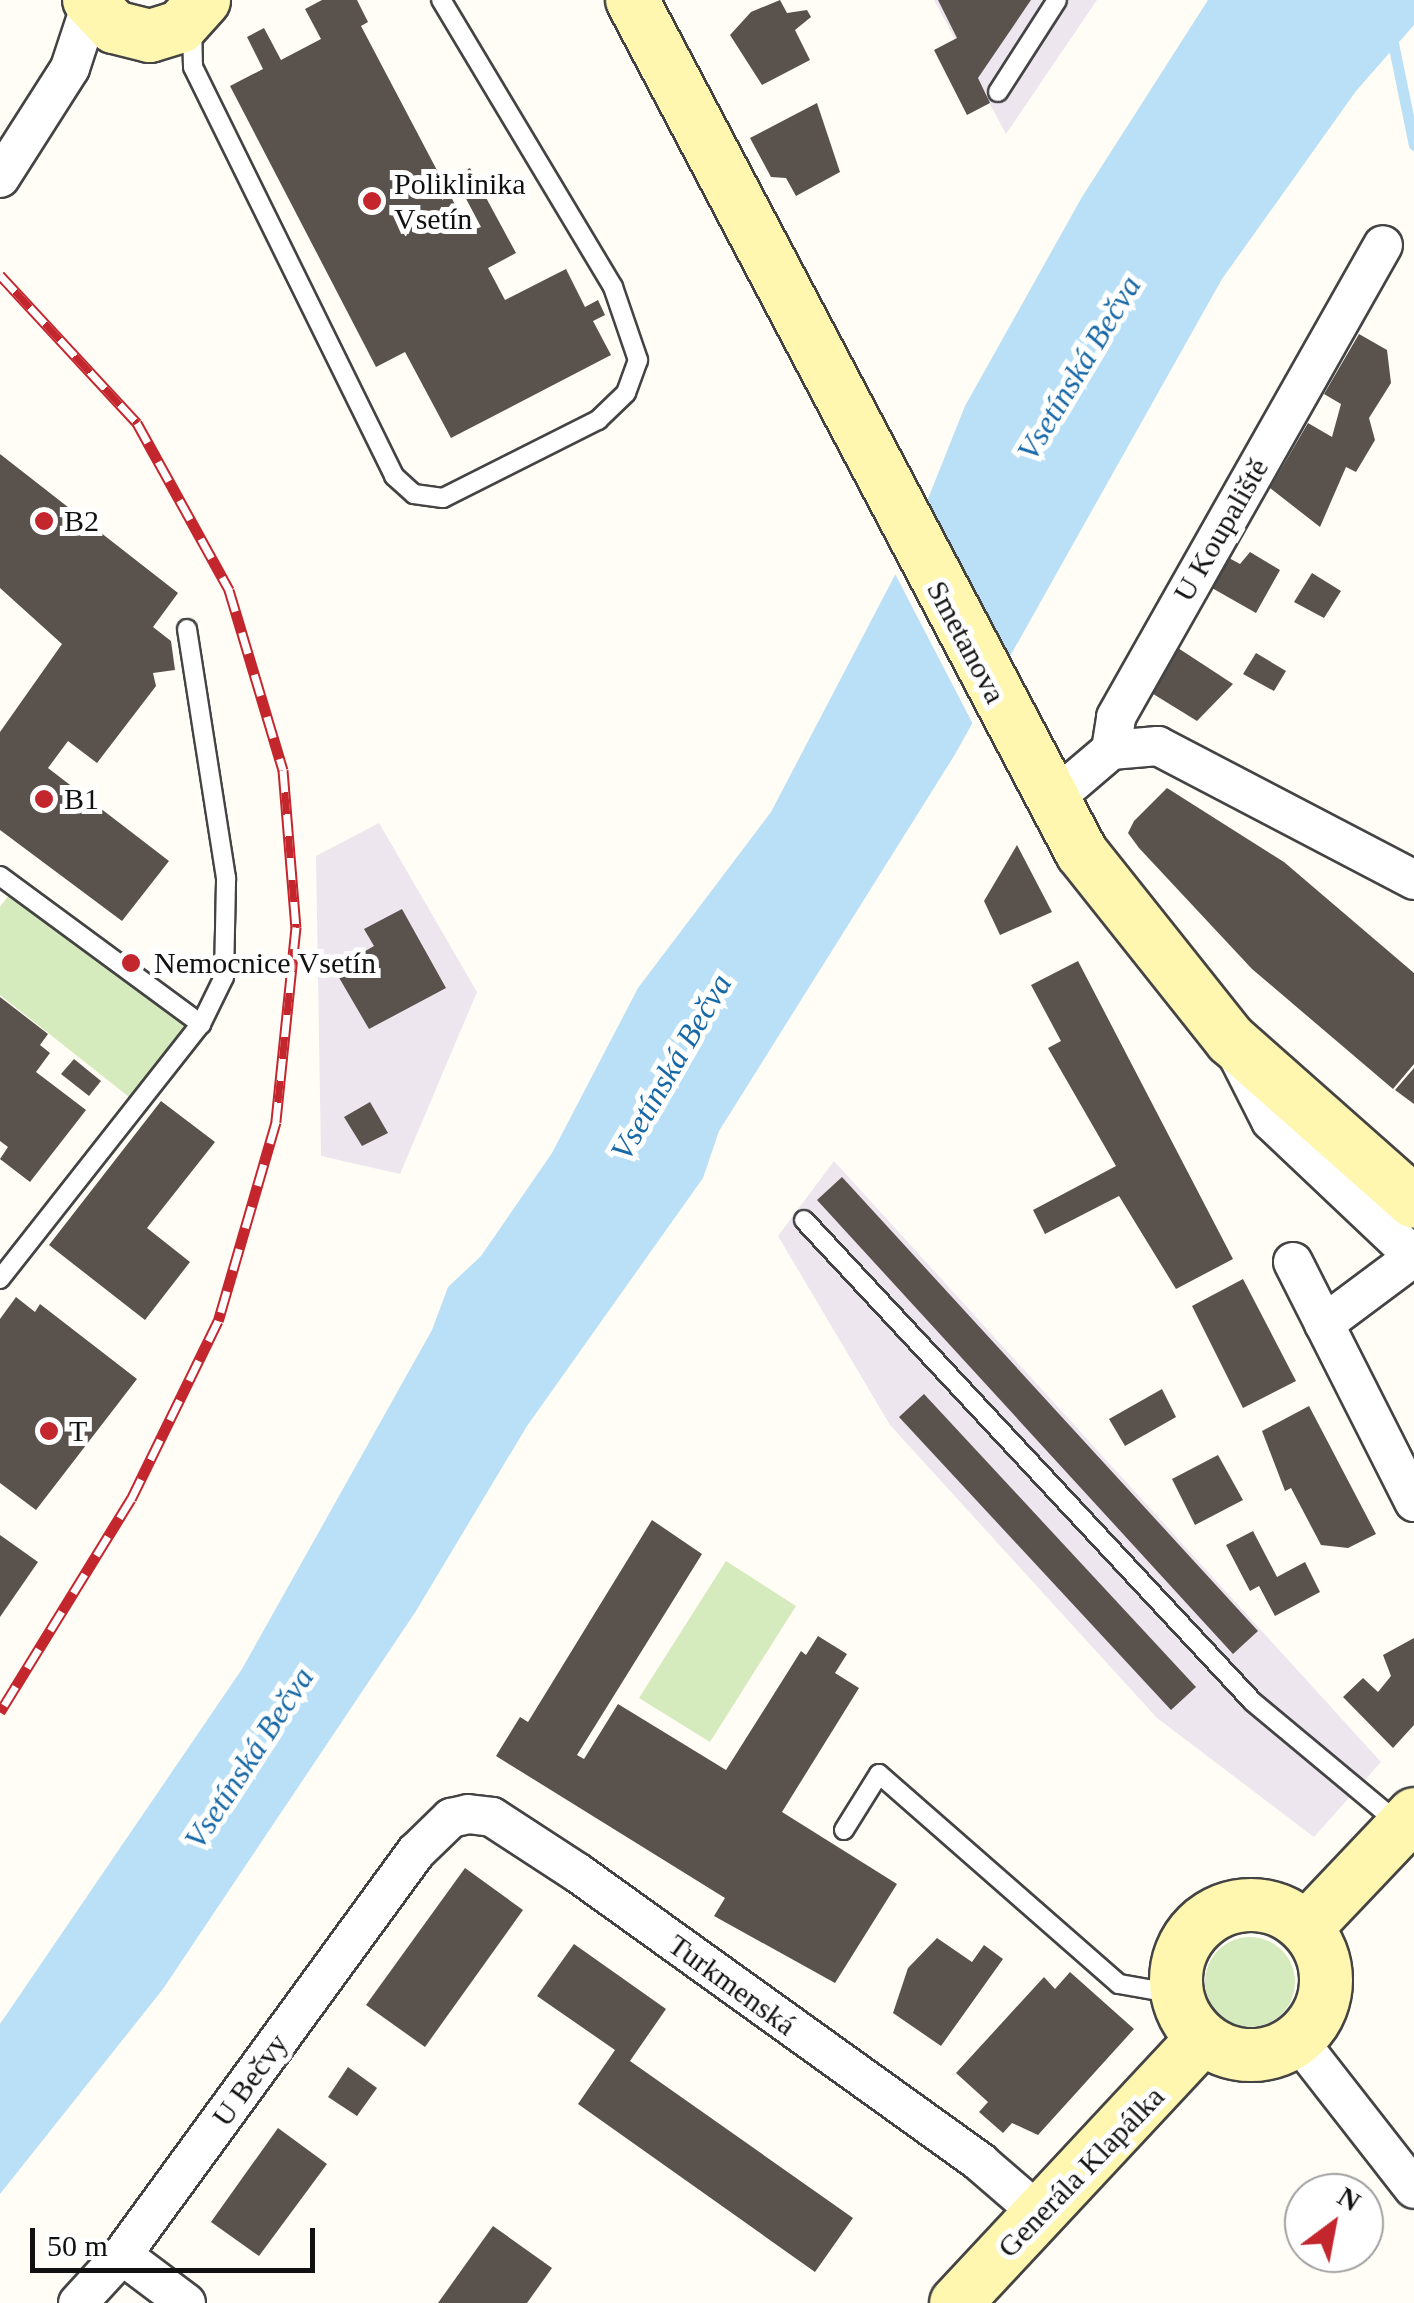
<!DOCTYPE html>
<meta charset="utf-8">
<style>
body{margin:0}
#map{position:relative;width:1414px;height:2303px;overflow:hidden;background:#fffdf5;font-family:"Times New Roman",serif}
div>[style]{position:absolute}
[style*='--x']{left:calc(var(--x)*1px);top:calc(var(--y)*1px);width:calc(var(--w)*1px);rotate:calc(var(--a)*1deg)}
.industrial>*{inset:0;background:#eee6ef}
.green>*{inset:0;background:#d5ebbd}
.round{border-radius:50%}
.water>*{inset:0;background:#b9e0f7}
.pier>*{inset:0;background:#fffdf5}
.stream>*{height:11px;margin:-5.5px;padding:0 5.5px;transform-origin:5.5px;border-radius:5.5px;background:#b9e0f7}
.building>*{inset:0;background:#5a524d}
.roads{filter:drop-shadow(2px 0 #444) drop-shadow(-2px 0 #444) drop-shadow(0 2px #444) drop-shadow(0 -2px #444)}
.lane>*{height:18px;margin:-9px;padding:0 9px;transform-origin:9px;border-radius:9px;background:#fff}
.street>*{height:38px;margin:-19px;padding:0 19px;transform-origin:19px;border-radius:19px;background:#fff}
.secondary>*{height:52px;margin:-26px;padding:0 26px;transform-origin:26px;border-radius:26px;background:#fff6b0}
.secondary>.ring{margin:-26px;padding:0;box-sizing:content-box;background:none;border:52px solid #fff6b0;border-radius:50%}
.rail>*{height:11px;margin-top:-5.5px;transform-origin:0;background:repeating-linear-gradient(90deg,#fff 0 22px,#c4262e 0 44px);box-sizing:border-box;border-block:2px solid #c4262e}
.dots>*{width:28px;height:28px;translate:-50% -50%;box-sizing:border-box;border:5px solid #fff;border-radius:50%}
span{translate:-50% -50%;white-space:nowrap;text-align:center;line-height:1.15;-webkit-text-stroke:10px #fff;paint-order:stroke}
.poi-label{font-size:30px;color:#111}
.left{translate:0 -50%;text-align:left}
.street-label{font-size:30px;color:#111}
.water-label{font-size:32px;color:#1768a6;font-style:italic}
.north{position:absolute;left:1284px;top:2173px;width:100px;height:100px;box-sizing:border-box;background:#fff;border:2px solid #a0a0a0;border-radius:50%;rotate:32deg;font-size:28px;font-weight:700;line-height:40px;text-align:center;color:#111}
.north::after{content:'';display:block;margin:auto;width:35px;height:45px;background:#c4262e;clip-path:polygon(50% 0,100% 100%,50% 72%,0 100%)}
.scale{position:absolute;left:30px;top:2228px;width:285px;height:45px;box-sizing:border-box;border:5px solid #111;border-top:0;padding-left:12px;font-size:30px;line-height:35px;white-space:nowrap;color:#111;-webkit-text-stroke:8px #fff;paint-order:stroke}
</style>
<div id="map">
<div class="industrial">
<div style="clip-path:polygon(934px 0,1097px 0,1006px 134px)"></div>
<div style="clip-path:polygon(379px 823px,477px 992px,400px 1174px,321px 1156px,316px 856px)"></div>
<div style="clip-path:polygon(834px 1161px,1381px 1762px,1314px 1837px,1157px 1718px,890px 1425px,778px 1236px)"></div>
</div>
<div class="green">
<div style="clip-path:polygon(12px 891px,201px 1024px,138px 1104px,0 995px,0 907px)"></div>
<div style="clip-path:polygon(726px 1561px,796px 1606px,710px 1742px,639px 1698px)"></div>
<div class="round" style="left:1205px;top:1937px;width:90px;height:90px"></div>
</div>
<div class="water">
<div style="clip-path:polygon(1208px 0,1414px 0,1414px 25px,1356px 91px,1222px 279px,954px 756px,719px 1131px,703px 1178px,527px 1426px,416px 1611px,163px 1989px,0 2194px,0 2024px,242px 1669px,432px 1330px,448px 1287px,481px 1256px,552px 1153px,638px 988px,771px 812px,906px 554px,965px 406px,1082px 197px)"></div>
</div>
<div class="pier">
<div style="clip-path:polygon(902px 551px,1011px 665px,975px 728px,892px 568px)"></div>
</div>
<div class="stream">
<div style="--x:1392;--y:38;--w:109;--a:78.4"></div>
</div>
<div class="building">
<div style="clip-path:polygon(322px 0,357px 0,368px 22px,361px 26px,469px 231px,481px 227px,454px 176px,470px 168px,516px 253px,488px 268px,505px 300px,566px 269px,585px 307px,598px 300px,605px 315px,593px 321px,611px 355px,451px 438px,405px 352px,376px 367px,230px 86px,263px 69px,247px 37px,264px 28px,281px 60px,321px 39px,305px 9px)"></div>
<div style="clip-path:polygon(780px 0,787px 13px,807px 10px,811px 17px,795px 30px,810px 60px,762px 85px,730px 35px,751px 12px)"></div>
<div style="clip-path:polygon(938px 0,1031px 0,978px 78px,990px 103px,967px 115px,934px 50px,957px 38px)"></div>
<div style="clip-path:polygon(817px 103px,840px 172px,796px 196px,786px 178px,771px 177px,750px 138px)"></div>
<div style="clip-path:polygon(1359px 334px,1387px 350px,1391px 383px,1369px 418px,1375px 440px,1356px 472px,1346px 467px,1320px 527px,1270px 488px,1308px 423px,1332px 437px,1341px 404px,1324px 394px)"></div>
<div style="clip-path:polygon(0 454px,178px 593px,153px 627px,171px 641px,175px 670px,153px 673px,156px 686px,97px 763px,68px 741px,48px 768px,169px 861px,122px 921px,0 830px,0 732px,62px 644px,0 588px)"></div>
<div style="clip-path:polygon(1250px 552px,1280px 570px,1256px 613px,1212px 588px,1229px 558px,1240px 564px)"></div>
<div style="clip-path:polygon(1312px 573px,1341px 591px,1324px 618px,1294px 602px)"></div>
<div style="clip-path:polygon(1178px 648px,1233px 684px,1197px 721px,1150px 692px)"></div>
<div style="clip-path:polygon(1256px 653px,1286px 671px,1274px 691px,1243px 674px)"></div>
<div style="clip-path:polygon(1167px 788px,1284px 862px,1414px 973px,1414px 1064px,1393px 1089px,1252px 969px,1139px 848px,1128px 833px,1134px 821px)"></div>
<div style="clip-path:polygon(1017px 845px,1052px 912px,1000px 935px,984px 901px)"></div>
<div style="clip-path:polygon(402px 909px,446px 988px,369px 1029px,334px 969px,374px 946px,364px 929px)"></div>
<div style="clip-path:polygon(1078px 961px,1233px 1259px,1176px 1289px,1119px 1196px,1045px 1234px,1033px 1210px,1116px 1166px,1048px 1048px,1061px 1041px,1031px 985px)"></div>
<div style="clip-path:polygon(0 997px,48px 1034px,40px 1045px,50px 1053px,36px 1072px,86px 1110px,30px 1182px,0 1159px,8px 1147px,0 1141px)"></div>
<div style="clip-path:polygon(74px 1059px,101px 1081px,89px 1096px,61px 1074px)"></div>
<div style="clip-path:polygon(1414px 1068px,1414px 1104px,1395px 1090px)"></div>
<div style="clip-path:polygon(161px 1101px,215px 1142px,147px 1228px,190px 1262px,145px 1320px,49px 1245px)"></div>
<div style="clip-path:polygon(370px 1102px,388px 1133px,362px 1146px,344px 1117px)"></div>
<div style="clip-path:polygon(842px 1177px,1258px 1631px,1233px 1654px,817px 1200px)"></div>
<div style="clip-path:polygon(1243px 1279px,1296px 1381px,1243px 1408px,1192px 1306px)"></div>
<div style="clip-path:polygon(16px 1297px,35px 1312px,40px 1304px,137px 1379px,36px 1510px,0 1483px,0 1319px)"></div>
<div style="clip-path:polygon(1162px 1389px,1176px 1417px,1125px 1446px,1109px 1419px)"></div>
<div style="clip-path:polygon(924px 1394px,1196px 1687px,1171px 1710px,899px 1417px)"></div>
<div style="clip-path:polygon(1309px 1406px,1376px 1534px,1348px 1548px,1321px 1545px,1291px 1488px,1285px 1491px,1262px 1431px)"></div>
<div style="clip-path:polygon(1218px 1455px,1243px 1500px,1195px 1525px,1172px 1479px)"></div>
<div style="clip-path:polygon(652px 1520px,702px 1554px,577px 1755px,584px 1759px,618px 1704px,726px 1770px,801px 1651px,806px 1655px,818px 1636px,847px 1654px,835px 1673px,859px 1688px,782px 1812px,897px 1884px,835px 1983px,714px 1916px,725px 1898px,496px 1756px,520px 1717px,528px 1722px)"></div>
<div style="clip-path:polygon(1253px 1531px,1277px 1577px,1305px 1562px,1320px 1592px,1275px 1616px,1259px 1586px,1250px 1591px,1226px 1545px)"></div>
<div style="clip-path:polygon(0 1535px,38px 1562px,0 1617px)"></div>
<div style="clip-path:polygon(1414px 1638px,1414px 1725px,1393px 1748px,1343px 1697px,1363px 1678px,1378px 1692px,1391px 1676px,1383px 1655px)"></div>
<div style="clip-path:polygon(465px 1868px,523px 1910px,425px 2047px,366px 2005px)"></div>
<div style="clip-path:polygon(937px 1938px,972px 1962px,984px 1945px,1003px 1959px,941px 2046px,893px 2013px,908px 1968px)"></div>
<div style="clip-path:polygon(574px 1944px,666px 2009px,630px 2061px,853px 2218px,815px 2272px,578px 2104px,615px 2050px,537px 1996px)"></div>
<div style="clip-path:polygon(1070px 1972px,1134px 2029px,1038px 2135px,1012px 2123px,1003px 2133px,979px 2112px,988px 2102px,956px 2073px,1044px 1977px,1055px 1989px)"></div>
<div style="clip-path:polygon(348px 2067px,377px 2088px,357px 2116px,328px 2097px)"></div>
<div style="clip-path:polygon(278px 2128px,327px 2164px,259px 2256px,211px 2222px)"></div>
<div style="clip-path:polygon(493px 2226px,552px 2268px,527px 2303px,438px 2303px)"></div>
</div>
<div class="roads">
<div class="lane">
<div style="--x:192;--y:26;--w:41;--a:88.6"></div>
<div style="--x:193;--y:67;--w:456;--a:63.8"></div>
<div style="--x:394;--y:476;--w:27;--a:42"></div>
<div style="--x:414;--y:494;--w:29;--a:8"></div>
<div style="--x:443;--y:498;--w:174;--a:-26.7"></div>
<div style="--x:598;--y:420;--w:39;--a:-44"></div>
<div style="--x:626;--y:393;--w:35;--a:-70"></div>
<div style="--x:638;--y:360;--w:77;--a:-108.9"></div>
<div style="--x:613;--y:287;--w:335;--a:-120.9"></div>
<div style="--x:998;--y:92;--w:109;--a:-57.3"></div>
<div style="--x:0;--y:876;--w:250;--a:36.4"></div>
<div style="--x:804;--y:1220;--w:659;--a:47.03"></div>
<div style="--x:1253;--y:1702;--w:189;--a:39.8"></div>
<div style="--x:0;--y:1279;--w:325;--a:-51.8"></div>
<div style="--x:201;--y:1024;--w:52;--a:-63.9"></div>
<div style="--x:224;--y:977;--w:99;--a:-88.8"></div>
<div style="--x:226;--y:878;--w:252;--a:-98.9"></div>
<div style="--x:844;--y:1830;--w:66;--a:-58"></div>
<div style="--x:879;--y:1774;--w:319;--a:41.2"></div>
<div style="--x:1119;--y:1984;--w:58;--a:10"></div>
</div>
<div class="street">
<div style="--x:0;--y:178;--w:130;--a:-57.5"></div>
<div style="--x:70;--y:68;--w:67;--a:-71.8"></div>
<div style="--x:1111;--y:750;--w:33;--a:-81"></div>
<div style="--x:1116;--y:717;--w:542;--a:-60.5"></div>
<div style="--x:1050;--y:802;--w:80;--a:-40.4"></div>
<div style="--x:1111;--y:750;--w:47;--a:-4.9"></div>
<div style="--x:1158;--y:746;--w:289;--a:27.6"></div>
<div style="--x:1236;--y:1052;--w:77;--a:63.1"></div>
<div style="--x:1271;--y:1121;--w:197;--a:43.4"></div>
<div style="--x:1293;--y:1262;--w:269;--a:63.2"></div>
<div style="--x:1324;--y:1324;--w:112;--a:-36.7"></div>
<div style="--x:1297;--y:2039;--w:190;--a:52"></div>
<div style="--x:122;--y:2255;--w:80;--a:36.9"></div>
<div style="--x:78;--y:2303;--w:65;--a:-47.5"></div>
<div style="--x:122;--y:2255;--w:499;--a:-53.9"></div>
<div style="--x:416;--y:1852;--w:49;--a:-44.2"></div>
<div style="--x:451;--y:1818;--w:17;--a:-13"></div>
<div style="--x:468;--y:1814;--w:24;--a:7"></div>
<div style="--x:492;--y:1817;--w:103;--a:33.1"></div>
<div style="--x:578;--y:1873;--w:496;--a:35.7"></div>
<div style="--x:981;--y:2163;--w:78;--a:40.8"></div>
</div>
<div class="secondary">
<div style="--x:89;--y:0;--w:37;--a:47"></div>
<div style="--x:114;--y:27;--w:37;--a:14"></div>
<div style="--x:150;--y:36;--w:31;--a:-17"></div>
<div style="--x:180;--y:27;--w:36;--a:-48"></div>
<div style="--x:632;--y:0;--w:964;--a:62.19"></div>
<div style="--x:1082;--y:853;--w:239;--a:51.5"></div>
<div style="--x:1231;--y:1040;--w:244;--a:41.5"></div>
<div class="ring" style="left:1176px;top:1905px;width:98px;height:98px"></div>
<div style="--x:1306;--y:1928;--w:157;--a:-46.5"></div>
<div style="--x:956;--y:2303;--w:362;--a:-47"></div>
</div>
</div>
<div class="rail">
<div style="--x:0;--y:275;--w:202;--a:47.2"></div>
<div style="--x:137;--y:423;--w:191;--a:61.1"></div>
<div style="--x:229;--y:590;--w:188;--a:73.3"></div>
<div style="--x:283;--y:770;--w:158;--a:85.3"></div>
<div style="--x:296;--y:927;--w:196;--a:95.9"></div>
<div style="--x:276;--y:1122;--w:207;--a:106.2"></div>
<div style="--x:218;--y:1321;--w:198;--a:116"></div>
<div style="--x:131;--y:1499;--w:250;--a:121.6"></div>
</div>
<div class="dots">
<div style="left:372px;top:201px;background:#c4262e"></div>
<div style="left:44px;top:521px;background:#c4262e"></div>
<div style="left:44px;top:799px;background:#c4262e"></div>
<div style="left:131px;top:963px;background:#c4262e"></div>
<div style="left:49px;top:1431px;background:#c4262e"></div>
</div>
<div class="poi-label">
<span class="left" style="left:394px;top:201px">Poliklinika<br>Vsetín</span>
<span class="left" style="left:64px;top:521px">B2</span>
<span class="left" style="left:64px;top:799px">B1</span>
<span class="left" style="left:154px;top:963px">Nemocnice Vsetín</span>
<span class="left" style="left:69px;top:1431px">T</span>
</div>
<div class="street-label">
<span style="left:1221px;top:530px;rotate:-60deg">U Koupaliště</span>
<span style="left:966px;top:642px;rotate:62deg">Smetanova</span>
<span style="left:732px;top:1985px;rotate:36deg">Turkmenská</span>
<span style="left:250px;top:2080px;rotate:-54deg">U Bečvy</span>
<span style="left:1081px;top:2172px;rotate:-46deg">Generála Klapálka</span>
</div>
<div class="water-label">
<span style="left:1079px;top:368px;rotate:-59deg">Vsetínská Bečva</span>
<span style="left:671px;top:1067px;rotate:-60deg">Vsetínská Bečva</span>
<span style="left:249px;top:1758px;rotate:-57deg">Vsetínská Bečva</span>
</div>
<div class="north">N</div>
<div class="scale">50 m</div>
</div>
